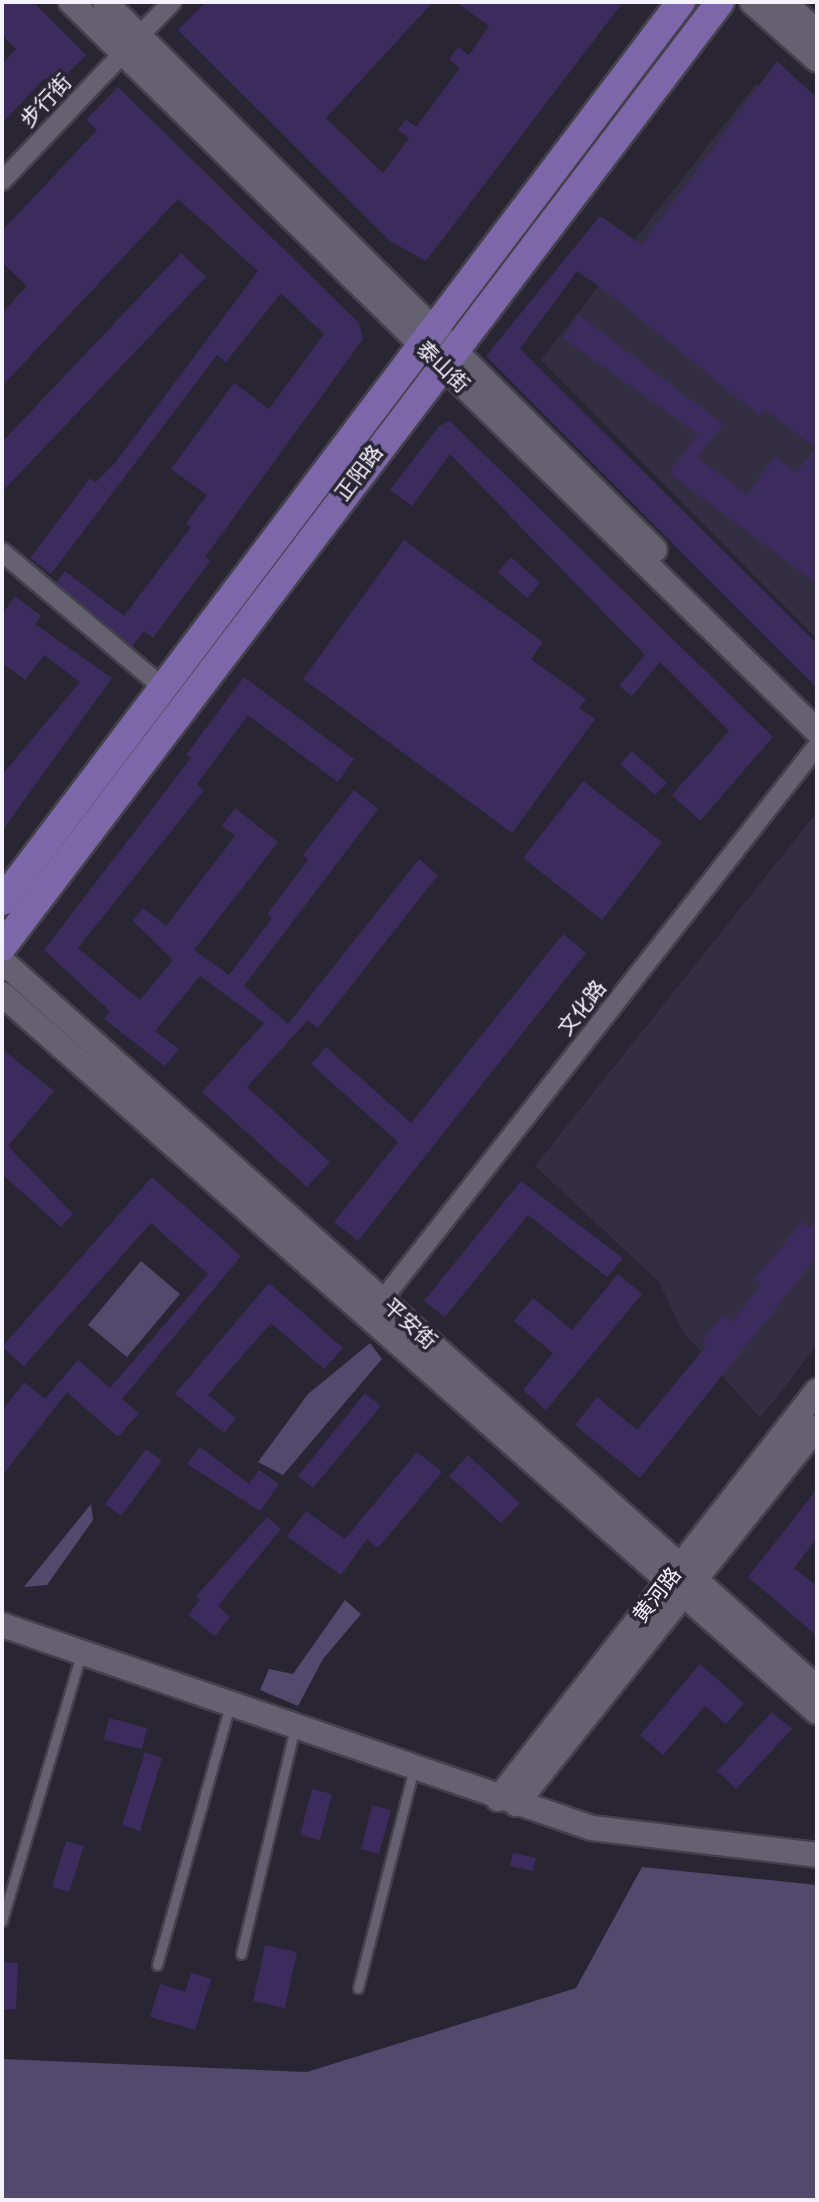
<!DOCTYPE html>
<meta charset="utf-8">
<style>
body{margin:0}
#map{position:relative;width:819px;height:2202px;overflow:hidden;background:#292533;font-family:Raleway,"Noto Sans SC",sans-serif}
div>[style]{position:absolute}
[style*='--x']{left:calc(var(--x)*1px);top:calc(var(--y)*1px);width:calc(var(--w)*1px);rotate:calc(var(--a)*1deg)}
.built>*{inset:0;background:#332e42}
.green>*{inset:0;background:#53496d}
.building>*{inset:0;background:#3c2c5d}
.roads{filter:drop-shadow(2px 0 #44404c) drop-shadow(-2px 0 #44404c) drop-shadow(0 2px #44404c) drop-shadow(0 -2px #44404c)}
.lane>*{height:9px;margin:-4.5px;padding:0 4.5px;transform-origin:4.5px;border-radius:4.5px;background:#656171}
.street>*{height:18px;margin:-9px;padding:0 9px;transform-origin:9px;border-radius:9px;background:#656171}
.secondary>*{height:24px;margin:-12px;padding:0 12px;transform-origin:12px;border-radius:12px;background:#656171}
.primary>*{height:28px;margin:-14px;padding:0 14px;transform-origin:14px;border-radius:14px;background:#7c68a9}
span{translate:-50% -50%;white-space:nowrap;text-align:center;line-height:1.15;-webkit-text-stroke:7px #292533;paint-order:stroke}
.street-label{font-size:21px;color:#f4f2fc}
.frame{position:absolute;inset:0;border:4px solid #f4f2fc;pointer-events:none}
</style>
<div id="map">
<div class="built">
<div style="clip-path:polygon(756px 84px,817px 139px,817px 639px,541px 360px)"></div>
<div style="clip-path:polygon(817px 812px,817px 1345px,760px 1418px,683px 1332px,659px 1282px,535px 1166px)"></div>
</div>
<div class="green">
<div style="clip-path:polygon(141px 1261px,180px 1294px,127px 1357px,88px 1325px)"></div>
<div style="clip-path:polygon(370px 1343px,382px 1359px,283px 1475px,258px 1462px,308px 1394px)"></div>
<div style="clip-path:polygon(91px 1504px,93px 1520px,47px 1585px,24px 1587px)"></div>
<div style="clip-path:polygon(345px 1600px,361px 1614px,323px 1659px,298px 1706px,260px 1690px,269px 1669px,293px 1674px)"></div>
<div style="clip-path:polygon(642px 1867px,817px 1885px,817px 2200px,2px 2200px,2px 2059px,307px 2072px,576px 1988px)"></div>
</div>
<div class="building">
<div style="clip-path:polygon(2px 2px,33px 2px,86px 55px,54px 87px,45px 78px,2px 123px,2px 64px,16px 49px,2px 35px)"></div>
<div style="clip-path:polygon(206px 2px,433px 2px,326px 118px,383px 173px,409px 138px,398px 130px,406px 119px,416px 127px,460px 68px,449px 59px,458px 47px,469px 55px,489px 26px,456px 2px,623px 2px,426px 261px,390px 241px,178px 30px)"></div>
<div style="clip-path:polygon(777px 61px,817px 98px,817px 584px,669px 473px,698px 434px,563px 338px,579px 315px,723px 424px,698px 458px,747px 494px,775px 457px,796px 473px,816px 448px,765px 410px,760px 416px,603px 289px,572px 268px,577px 271px,520px 349px,817px 644px,817px 688px,486px 356px,600px 216px,642px 245px)"></div>
<div style="clip-path:polygon(118px 87px,359px 323px,363px 339px,205px 557px,210px 561px,153px 638px,144px 631px,132px 647px,56px 583px,65px 571px,124px 616px,191px 527px,186px 523px,207px 495px,171px 469px,234px 383px,269px 409px,324px 334px,281px 293px,226px 362px,217px 355px,51px 574px,30px 558px,90px 478px,95px 483px,115px 463px,258px 271px,178px 199px,2px 386px,2px 313px,27px 286px,2px 262px,2px 231px,97px 130px,86px 120px)"></div>
<div style="clip-path:polygon(181px 253px,206px 277px,2px 492px,2px 442px)"></div>
<div style="clip-path:polygon(450px 421px,773px 737px,700px 821px,672px 795px,729px 731px,660px 662px,632px 696px,619px 686px,645px 655px,450px 454px,412px 506px,390px 490px,439px 426px)"></div>
<div style="clip-path:polygon(404px 540px,543px 642px,531px 659px,586px 699px,579px 708px,595px 719px,512px 833px,303px 679px)"></div>
<div style="clip-path:polygon(511px 557px,540px 583px,527px 598px,498px 572px)"></div>
<div style="clip-path:polygon(15px 596px,41px 616px,35px 624px,112px 678px,2px 831px,2px 775px,80px 682px,44px 655px,25px 680px,2px 663px,2px 614px)"></div>
<div style="clip-path:polygon(244px 677px,354px 759px,338px 782px,248px 715px,197px 784px,204px 790px,78px 948px,140px 1000px,173px 960px,133px 921px,143px 908px,166px 926px,235px 836px,222px 826px,235px 808px,278px 842px,194px 950px,229px 975px,272px 918px,267px 914px,308px 860px,303px 855px,354px 790px,378px 809px,244px 986px,288px 1024px,419px 859px,438px 875px,318px 1028px,308px 1020px,247px 1087px,330px 1162px,307px 1187px,202px 1092px,264px 1023px,200px 976px,155px 1031px,179px 1049px,165px 1066px,104px 1019px,110px 1011px,44px 950px,191px 758px,186px 755px)"></div>
<div style="clip-path:polygon(632px 751px,667px 783px,655px 795px,620px 764px)"></div>
<div style="clip-path:polygon(583px 781px,662px 842px,602px 920px,523px 858px)"></div>
<div style="clip-path:polygon(563px 934px,586px 953px,358px 1241px,334px 1222px,398px 1142px,311px 1064px,326px 1047px,411px 1123px)"></div>
<div style="clip-path:polygon(2px 1049px,54px 1091px,8px 1146px,73px 1214px,61px 1227px,2px 1174px)"></div>
<div style="clip-path:polygon(152px 1177px,241px 1256px,122px 1399px,139px 1413px,118px 1437px,67px 1392px,2px 1476px,2px 1411px,24px 1382px,45px 1399px,78px 1360px,110px 1388px,208px 1274px,151px 1223px,24px 1366px,2px 1347px)"></div>
<div style="clip-path:polygon(521px 1181px,623px 1258px,607px 1277px,528px 1215px,445px 1317px,424px 1301px)"></div>
<div style="clip-path:polygon(817px 1219px,817px 1257px,640px 1478px,575px 1425px,597px 1397px,637px 1430px,707px 1345px,702px 1341px,723px 1315px,732px 1322px,761px 1285px,755px 1279px,802px 1222px,810px 1228px)"></div>
<div style="clip-path:polygon(618px 1274px,642px 1294px,546px 1410px,523px 1390px,553px 1353px,514px 1321px,533px 1298px,572px 1330px)"></div>
<div style="clip-path:polygon(269px 1283px,343px 1348px,324px 1369px,271px 1323px,208px 1395px,236px 1418px,224px 1433px,175px 1394px)"></div>
<div style="clip-path:polygon(365px 1393px,381px 1406px,313px 1488px,298px 1476px)"></div>
<div style="clip-path:polygon(200px 1447px,249px 1484px,259px 1470px,279px 1484px,260px 1511px,187px 1464px)"></div>
<div style="clip-path:polygon(146px 1449px,162px 1461px,121px 1516px,105px 1504px)"></div>
<div style="clip-path:polygon(417px 1452px,442px 1472px,378px 1548px,367px 1539px,341px 1575px,287px 1536px,306px 1511px,345px 1539px)"></div>
<div style="clip-path:polygon(468px 1455px,520px 1503px,501px 1523px,449px 1476px)"></div>
<div style="clip-path:polygon(817px 1489px,817px 1538px,794px 1568px,817px 1586px,817px 1636px,748px 1577px)"></div>
<div style="clip-path:polygon(267px 1517px,281px 1529px,218px 1606px,230px 1617px,215px 1636px,188px 1615px,200px 1600px,196px 1596px)"></div>
<div style="clip-path:polygon(700px 1664px,744px 1703px,726px 1724px,705px 1706px,663px 1755px,640px 1735px)"></div>
<div style="clip-path:polygon(772px 1712px,792px 1729px,736px 1789px,717px 1771px)"></div>
<div style="clip-path:polygon(109px 1718px,147px 1728px,142px 1749px,104px 1740px)"></div>
<div style="clip-path:polygon(145px 1752px,162px 1758px,140px 1831px,122px 1825px)"></div>
<div style="clip-path:polygon(312px 1789px,332px 1794px,320px 1840px,300px 1835px)"></div>
<div style="clip-path:polygon(372px 1805px,391px 1810px,379px 1854px,361px 1849px)"></div>
<div style="clip-path:polygon(66px 1841px,84px 1846px,69px 1892px,52px 1887px)"></div>
<div style="clip-path:polygon(513px 1853px,536px 1858px,533px 1871px,510px 1866px)"></div>
<div style="clip-path:polygon(265px 1945px,297px 1952px,285px 2008px,253px 2001px)"></div>
<div style="clip-path:polygon(2px 1962px,18px 1963px,16px 2009px,2px 2009px)"></div>
<div style="clip-path:polygon(191px 1973px,211px 1979px,195px 2030px,150px 2017px,160px 1984px,185px 1992px)"></div>
</div>
<div class="roads">
<div class="lane">
<div style="--x:2;--y:1921;--w:278;--a:-73.5"></div>
<div style="--x:241;--y:1954;--w:233;--a:-76.6"></div>
<div style="--x:157;--y:1965;--w:270;--a:-74.3"></div>
<div style="--x:358;--y:1988;--w:227;--a:-75.7"></div>
</div>
<div class="street">
<div style="--x:140;--y:35;--w:46;--a:-45.9"></div>
<div style="--x:2;--y:181;--w:176;--a:-46.6"></div>
<div style="--x:2;--y:552;--w:214;--a:40.1"></div>
<div style="--x:383;--y:1299;--w:703;--a:-51.87"></div>
</div>
<div class="secondary">
<div style="--x:71;--y:2;--w:1043;--a:44.34"></div>
<div style="--x:105;--y:2;--w:776;--a:44.9"></div>
<div style="--x:752;--y:2;--w:87;--a:41.7"></div>
<div style="--x:784;--y:2;--w:45;--a:42.3"></div>
<div style="--x:2;--y:961;--w:1092;--a:41.73"></div>
<div style="--x:2;--y:994;--w:1086;--a:41.38"></div>
<div style="--x:2;--y:1625;--w:624;--a:18.99"></div>
<div style="--x:592;--y:1828;--w:227;--a:6.8"></div>
<div style="--x:498;--y:1799;--w:518;--a:-51.98"></div>
<div style="--x:516;--y:1804;--w:482;--a:-51.4"></div>
</div>
<div class="primary">
<div style="--x:2;--y:901;--w:1127;--a:-52.94"></div>
<div style="--x:2;--y:947;--w:1187;--a:-52.77"></div>
</div>
</div>
<div class="street-label">
<span style="left:46px;top:101px;rotate:-47deg">步行街</span>
<span style="left:443px;top:367px;rotate:44deg">泰山街</span>
<span style="left:359px;top:473px;rotate:-53deg">正阳路</span>
<span style="left:582px;top:1008px;rotate:-52deg">文化路</span>
<span style="left:410px;top:1324px;rotate:42deg">平安街</span>
<span style="left:657px;top:1595px;rotate:-52deg">黄河路</span>
</div>
<div class="frame"></div>
</div>
